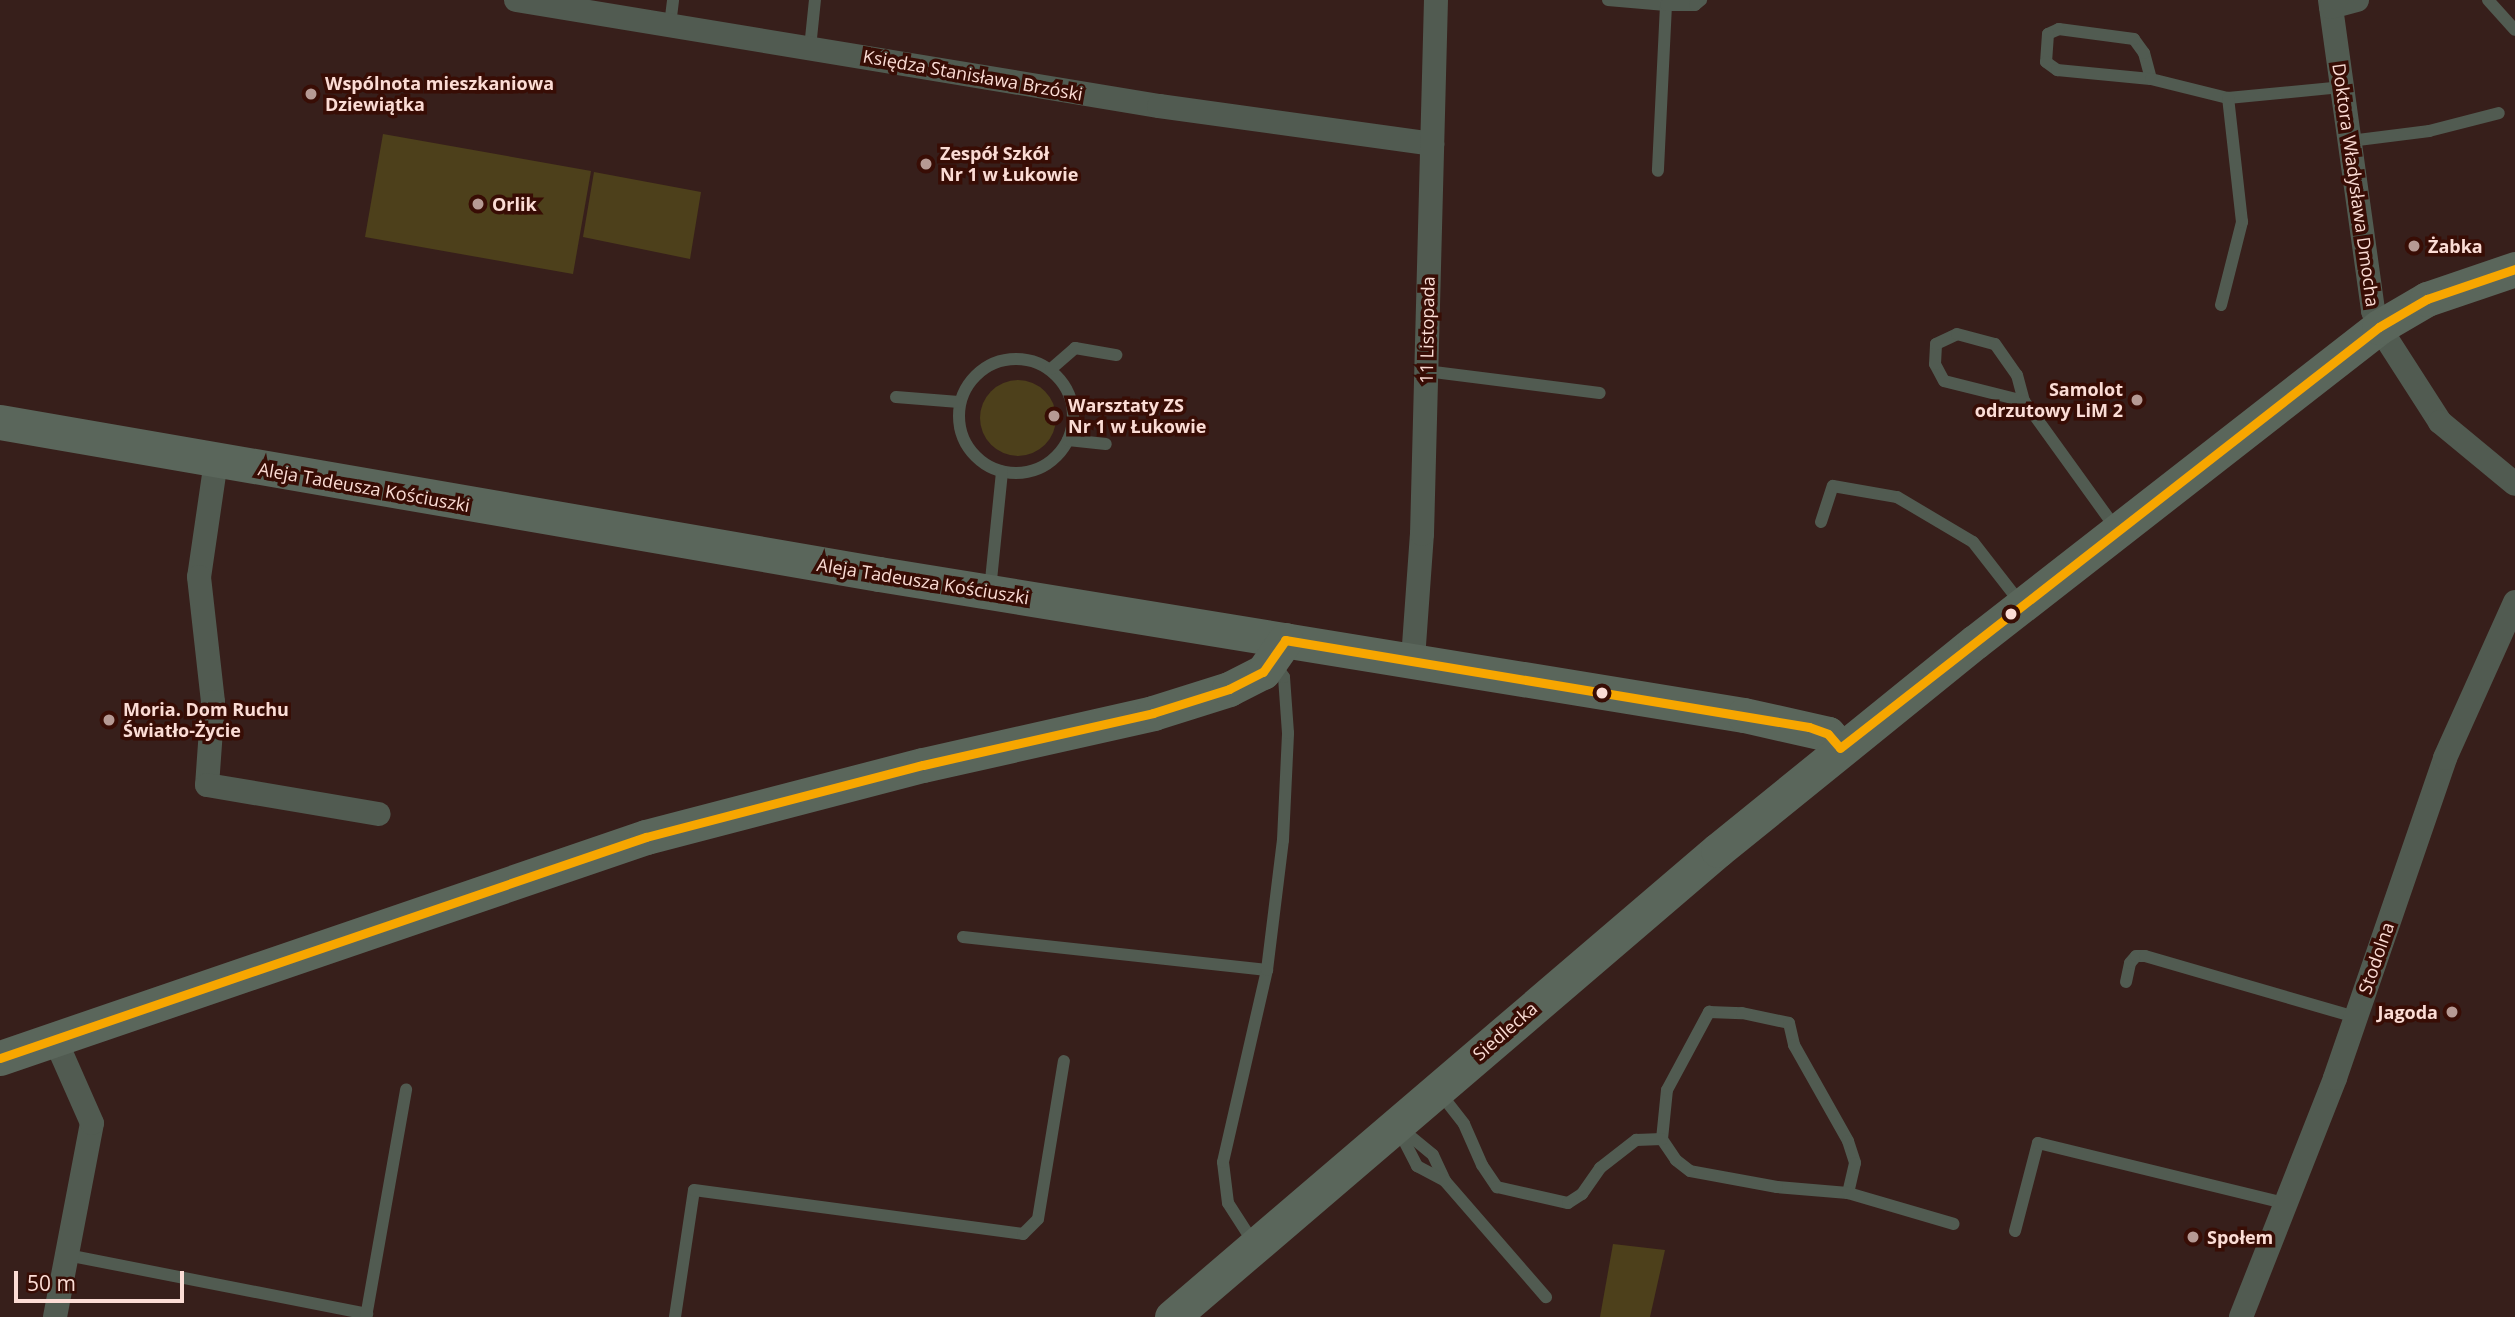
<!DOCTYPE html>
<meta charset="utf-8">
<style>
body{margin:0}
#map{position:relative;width:2515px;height:1317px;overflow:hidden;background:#371f1b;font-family:"Open Sans",sans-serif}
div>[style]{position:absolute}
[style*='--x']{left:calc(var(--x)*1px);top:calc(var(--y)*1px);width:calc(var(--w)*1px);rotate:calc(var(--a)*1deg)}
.green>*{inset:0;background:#4d401b}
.round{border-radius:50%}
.lane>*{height:12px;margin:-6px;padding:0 6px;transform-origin:6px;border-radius:6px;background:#515b51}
.lane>.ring{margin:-6px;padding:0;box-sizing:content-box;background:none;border:12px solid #515b51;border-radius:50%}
.street>*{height:24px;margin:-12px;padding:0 12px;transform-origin:12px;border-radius:12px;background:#515b51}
.secondary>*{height:35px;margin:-17.5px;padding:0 17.5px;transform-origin:17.5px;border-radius:17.5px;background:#5a665b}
.bus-1>*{height:9px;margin:-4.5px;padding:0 4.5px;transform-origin:4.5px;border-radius:4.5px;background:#f7a600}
.dots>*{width:19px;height:19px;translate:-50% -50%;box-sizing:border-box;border:4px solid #380d05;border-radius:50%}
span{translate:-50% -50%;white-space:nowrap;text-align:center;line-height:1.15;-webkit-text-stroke:7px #380d05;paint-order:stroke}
.street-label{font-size:18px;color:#fbdcd5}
.poi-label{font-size:18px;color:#fbdcd5;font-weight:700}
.left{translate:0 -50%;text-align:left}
.right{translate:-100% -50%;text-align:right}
.scale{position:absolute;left:14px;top:1271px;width:170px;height:32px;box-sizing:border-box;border:4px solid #fbdcd5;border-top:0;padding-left:9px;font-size:21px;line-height:24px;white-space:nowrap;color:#fbdcd5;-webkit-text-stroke:5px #380d05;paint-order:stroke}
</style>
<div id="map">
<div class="green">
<div style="clip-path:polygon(383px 134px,591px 171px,573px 274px,365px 237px)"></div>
<div style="clip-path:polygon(594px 172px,701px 192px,690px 259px,583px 237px)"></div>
<div class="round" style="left:980px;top:380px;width:76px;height:76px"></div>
<div style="clip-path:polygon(1613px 1244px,1665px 1250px,1650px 1317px,1600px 1317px)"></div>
</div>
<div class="lane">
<div style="--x:1608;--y:0;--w:58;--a:4.9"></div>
<div style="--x:1666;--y:5;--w:166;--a:92.8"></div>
<div style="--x:2488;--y:0;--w:40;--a:48"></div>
<div style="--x:1666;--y:5;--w:29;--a:0"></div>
<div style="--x:1695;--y:5;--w:8;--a:-40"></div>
<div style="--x:670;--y:25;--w:25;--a:-83"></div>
<div style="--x:810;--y:48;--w:48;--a:-84.1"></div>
<div style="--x:2151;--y:79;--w:27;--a:-105"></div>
<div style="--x:2144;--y:53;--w:17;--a:-126"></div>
<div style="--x:2134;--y:39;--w:76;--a:-172.4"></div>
<div style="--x:2059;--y:29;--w:12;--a:156"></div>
<div style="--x:2048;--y:34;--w:28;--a:94"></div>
<div style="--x:2046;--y:62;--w:14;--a:36"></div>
<div style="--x:2057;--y:70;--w:94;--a:5.5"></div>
<div style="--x:2151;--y:79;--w:79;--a:13.9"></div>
<div style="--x:2228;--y:98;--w:116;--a:-5.5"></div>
<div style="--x:2350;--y:141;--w:80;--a:-7.2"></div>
<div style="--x:2429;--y:131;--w:72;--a:-14.4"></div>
<div style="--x:2221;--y:305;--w:86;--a:-75.8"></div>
<div style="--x:2242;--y:222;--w:125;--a:-96.4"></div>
<div class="ring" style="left:959px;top:359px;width:102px;height:102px"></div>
<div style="--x:1051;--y:369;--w:32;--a:-41"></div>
<div style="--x:1075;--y:348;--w:42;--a:9.7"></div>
<div style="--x:1426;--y:371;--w:175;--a:7.2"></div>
<div style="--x:896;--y:397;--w:63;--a:4.5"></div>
<div style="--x:2024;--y:401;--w:82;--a:-166"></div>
<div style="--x:1944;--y:381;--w:19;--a:-118"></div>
<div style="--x:1935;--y:364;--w:20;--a:-87"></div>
<div style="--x:1936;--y:344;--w:23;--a:-25"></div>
<div style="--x:1957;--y:334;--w:39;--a:15"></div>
<div style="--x:1995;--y:344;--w:38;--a:55"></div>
<div style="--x:2017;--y:375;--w:27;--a:75"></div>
<div style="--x:2024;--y:401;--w:159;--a:54.2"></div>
<div style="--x:1068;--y:440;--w:38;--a:6"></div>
<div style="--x:1821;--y:522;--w:38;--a:-72"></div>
<div style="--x:1833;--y:486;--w:65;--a:9.8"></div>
<div style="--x:1897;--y:497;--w:88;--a:30.6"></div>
<div style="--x:1973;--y:542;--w:80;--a:52.1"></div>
<div style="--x:990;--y:590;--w:119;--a:-84.2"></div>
<div style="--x:963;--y:937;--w:306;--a:6.2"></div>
<div style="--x:2126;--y:982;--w:19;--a:-78"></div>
<div style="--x:2130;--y:963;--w:9;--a:-49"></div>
<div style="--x:2136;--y:956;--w:9;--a:0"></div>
<div style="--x:2145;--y:956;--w:219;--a:16.2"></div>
<div style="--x:1709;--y:1012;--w:33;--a:2"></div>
<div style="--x:1742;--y:1013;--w:48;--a:12"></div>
<div style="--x:1789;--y:1023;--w:23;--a:77"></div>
<div style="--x:1794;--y:1045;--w:110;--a:60.6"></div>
<div style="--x:1848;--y:1141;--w:23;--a:72"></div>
<div style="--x:1855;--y:1163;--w:31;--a:103"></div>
<div style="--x:1848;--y:1193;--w:71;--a:-175.2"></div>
<div style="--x:1777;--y:1187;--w:88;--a:-169.6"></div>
<div style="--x:1690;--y:1171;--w:18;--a:-142"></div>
<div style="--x:1676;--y:1160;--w:25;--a:-124"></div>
<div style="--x:1662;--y:1139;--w:49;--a:-84.2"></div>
<div style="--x:1667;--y:1090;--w:89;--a:-61.7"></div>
<div style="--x:1440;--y:1093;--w:39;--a:52"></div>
<div style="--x:1464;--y:1124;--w:45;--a:66.3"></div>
<div style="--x:1482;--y:1165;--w:27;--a:56"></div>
<div style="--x:1497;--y:1187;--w:73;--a:12.7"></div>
<div style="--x:1568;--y:1203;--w:17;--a:-33"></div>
<div style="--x:1582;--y:1194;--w:32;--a:-55"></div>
<div style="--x:1600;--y:1168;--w:46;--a:-37.9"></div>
<div style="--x:1636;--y:1140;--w:26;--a:-2"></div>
<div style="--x:1398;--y:1126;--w:45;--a:39.6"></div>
<div style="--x:1433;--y:1155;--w:29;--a:65"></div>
<div style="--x:1445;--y:1181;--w:154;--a:49"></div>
<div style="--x:1398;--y:1129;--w:42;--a:62.8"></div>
<div style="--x:1417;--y:1166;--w:32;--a:28"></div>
<div style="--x:1848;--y:1193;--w:110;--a:16.3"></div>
<div style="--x:2015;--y:1231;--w:91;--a:-75.4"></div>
<div style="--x:2038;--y:1143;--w:257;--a:13.7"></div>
<div style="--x:1255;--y:1245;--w:50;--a:-122.7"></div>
<div style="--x:1228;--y:1203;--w:41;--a:-97"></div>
<div style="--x:1223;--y:1162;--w:197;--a:-77.1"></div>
<div style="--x:1267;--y:970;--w:131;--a:-83"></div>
<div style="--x:1283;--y:840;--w:107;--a:-87.3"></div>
<div style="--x:1288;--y:733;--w:56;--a:-94.1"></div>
<div style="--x:1284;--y:677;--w:19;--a:-125"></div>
<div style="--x:67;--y:1255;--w:306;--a:11.1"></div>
<div style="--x:366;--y:1317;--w:231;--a:-80"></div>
<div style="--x:675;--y:1317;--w:128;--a:-81.5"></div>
<div style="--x:694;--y:1190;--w:332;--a:7.6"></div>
<div style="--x:1023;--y:1234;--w:21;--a:-45"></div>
<div style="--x:1038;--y:1219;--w:160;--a:-80.7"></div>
</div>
<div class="street">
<div style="--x:516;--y:0;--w:652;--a:9.36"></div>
<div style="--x:1159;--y:106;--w:276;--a:7.9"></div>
<div style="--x:2330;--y:0;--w:314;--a:82.1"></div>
<div style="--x:2373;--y:311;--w:17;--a:69"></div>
<div style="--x:2379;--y:327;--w:113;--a:57.3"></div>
<div style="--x:2440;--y:422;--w:97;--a:39.6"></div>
<div style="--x:2331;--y:7;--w:27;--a:-15"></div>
<div style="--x:216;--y:461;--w:117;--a:98.3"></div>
<div style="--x:199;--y:577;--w:126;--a:83.6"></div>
<div style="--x:213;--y:702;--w:83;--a:94.1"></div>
<div style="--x:207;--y:785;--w:174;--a:9.6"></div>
<div style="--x:1413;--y:659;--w:125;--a:-85.9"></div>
<div style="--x:1422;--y:534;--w:534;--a:-88.5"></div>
<div style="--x:55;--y:1317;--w:197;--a:-79.2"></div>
<div style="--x:92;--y:1123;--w:92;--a:-113.8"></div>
<div style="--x:2241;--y:1317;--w:257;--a:-68.5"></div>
<div style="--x:2335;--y:1078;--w:338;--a:-71"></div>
<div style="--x:2445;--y:758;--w:171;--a:-65.8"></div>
</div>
<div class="secondary">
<div style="--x:0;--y:422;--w:892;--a:9.81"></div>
<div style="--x:879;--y:574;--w:876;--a:9.26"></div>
<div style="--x:1744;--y:715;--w:86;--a:12.7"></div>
<div style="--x:1828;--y:734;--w:18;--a:49"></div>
<div style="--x:0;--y:1058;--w:683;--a:-18.89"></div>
<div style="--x:646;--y:837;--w:286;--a:-14.6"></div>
<div style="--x:923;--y:765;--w:236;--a:-12.7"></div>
<div style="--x:1153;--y:713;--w:80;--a:-17.5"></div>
<div style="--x:1229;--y:689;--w:38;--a:-27"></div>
<div style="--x:1263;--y:672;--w:39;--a:-55"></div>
<div style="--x:1172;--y:1317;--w:718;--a:-40.54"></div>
<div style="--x:1718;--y:850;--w:331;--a:-39"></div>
<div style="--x:1975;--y:642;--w:512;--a:-37.94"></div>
<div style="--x:2379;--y:327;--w:56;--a:-30.3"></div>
<div style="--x:2427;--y:299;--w:93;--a:-18.8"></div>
</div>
<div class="bus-1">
<div style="--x:1285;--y:640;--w:531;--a:9.43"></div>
<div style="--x:1809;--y:727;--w:20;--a:20"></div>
<div style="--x:1828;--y:734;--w:18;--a:49"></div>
<div style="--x:1840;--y:748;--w:684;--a:-37.99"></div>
<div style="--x:2379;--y:327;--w:56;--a:-30.3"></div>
<div style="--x:2427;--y:299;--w:93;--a:-18.8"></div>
<div style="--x:0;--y:1058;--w:683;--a:-18.89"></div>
<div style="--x:646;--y:837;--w:286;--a:-14.6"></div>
<div style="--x:923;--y:765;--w:236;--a:-12.7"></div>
<div style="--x:1153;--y:713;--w:80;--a:-17.5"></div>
<div style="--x:1229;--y:689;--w:38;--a:-27"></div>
<div style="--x:1263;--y:672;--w:39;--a:-55"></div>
</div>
<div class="dots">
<div style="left:311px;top:94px;background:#b69a94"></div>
<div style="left:926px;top:164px;background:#b69a94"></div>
<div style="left:478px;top:204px;background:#b69a94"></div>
<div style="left:2414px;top:246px;background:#b69a94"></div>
<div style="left:2137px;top:400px;background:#b69a94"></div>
<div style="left:1054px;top:416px;background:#b69a94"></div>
<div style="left:2011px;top:614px;background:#fbdcd5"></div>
<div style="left:1602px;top:693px;background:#fbdcd5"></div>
<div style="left:109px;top:720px;background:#b69a94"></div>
<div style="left:2452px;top:1012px;background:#b69a94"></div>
<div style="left:2193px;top:1237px;background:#b69a94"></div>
</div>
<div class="street-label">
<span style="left:973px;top:75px;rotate:10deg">Księdza Stanisława Brzóski</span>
<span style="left:2356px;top:185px;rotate:82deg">Doktora Władysława Dmocha</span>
<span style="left:1427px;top:330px;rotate:-89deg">11 Listopada</span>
<span style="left:364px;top:487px;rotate:10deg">Aleja Tadeusza Kościuszki</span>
<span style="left:923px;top:581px;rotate:9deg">Aleja Tadeusza Kościuszki</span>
<span style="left:2376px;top:958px;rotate:-71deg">Stodolna</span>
<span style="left:1505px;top:1031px;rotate:-41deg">Siedlecka</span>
</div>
<div class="poi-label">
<span class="left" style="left:325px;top:94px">Wspólnota mieszkaniowa<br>Dziewiątka</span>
<span class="left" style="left:940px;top:164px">Zespół Szkół<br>Nr 1 w Łukowie</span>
<span class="left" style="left:492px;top:204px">Orlik</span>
<span class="left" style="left:2428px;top:246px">Żabka</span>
<span class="right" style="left:2123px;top:400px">Samolot<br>odrzutowy LiM 2</span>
<span class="left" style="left:1068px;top:416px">Warsztaty ZS<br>Nr 1 w Łukowie</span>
<span class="left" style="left:123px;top:720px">Moria. Dom Ruchu<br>Światło-Życie</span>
<span class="right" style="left:2438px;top:1012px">Jagoda</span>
<span class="left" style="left:2207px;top:1237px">Społem</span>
</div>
<div class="scale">50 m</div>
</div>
